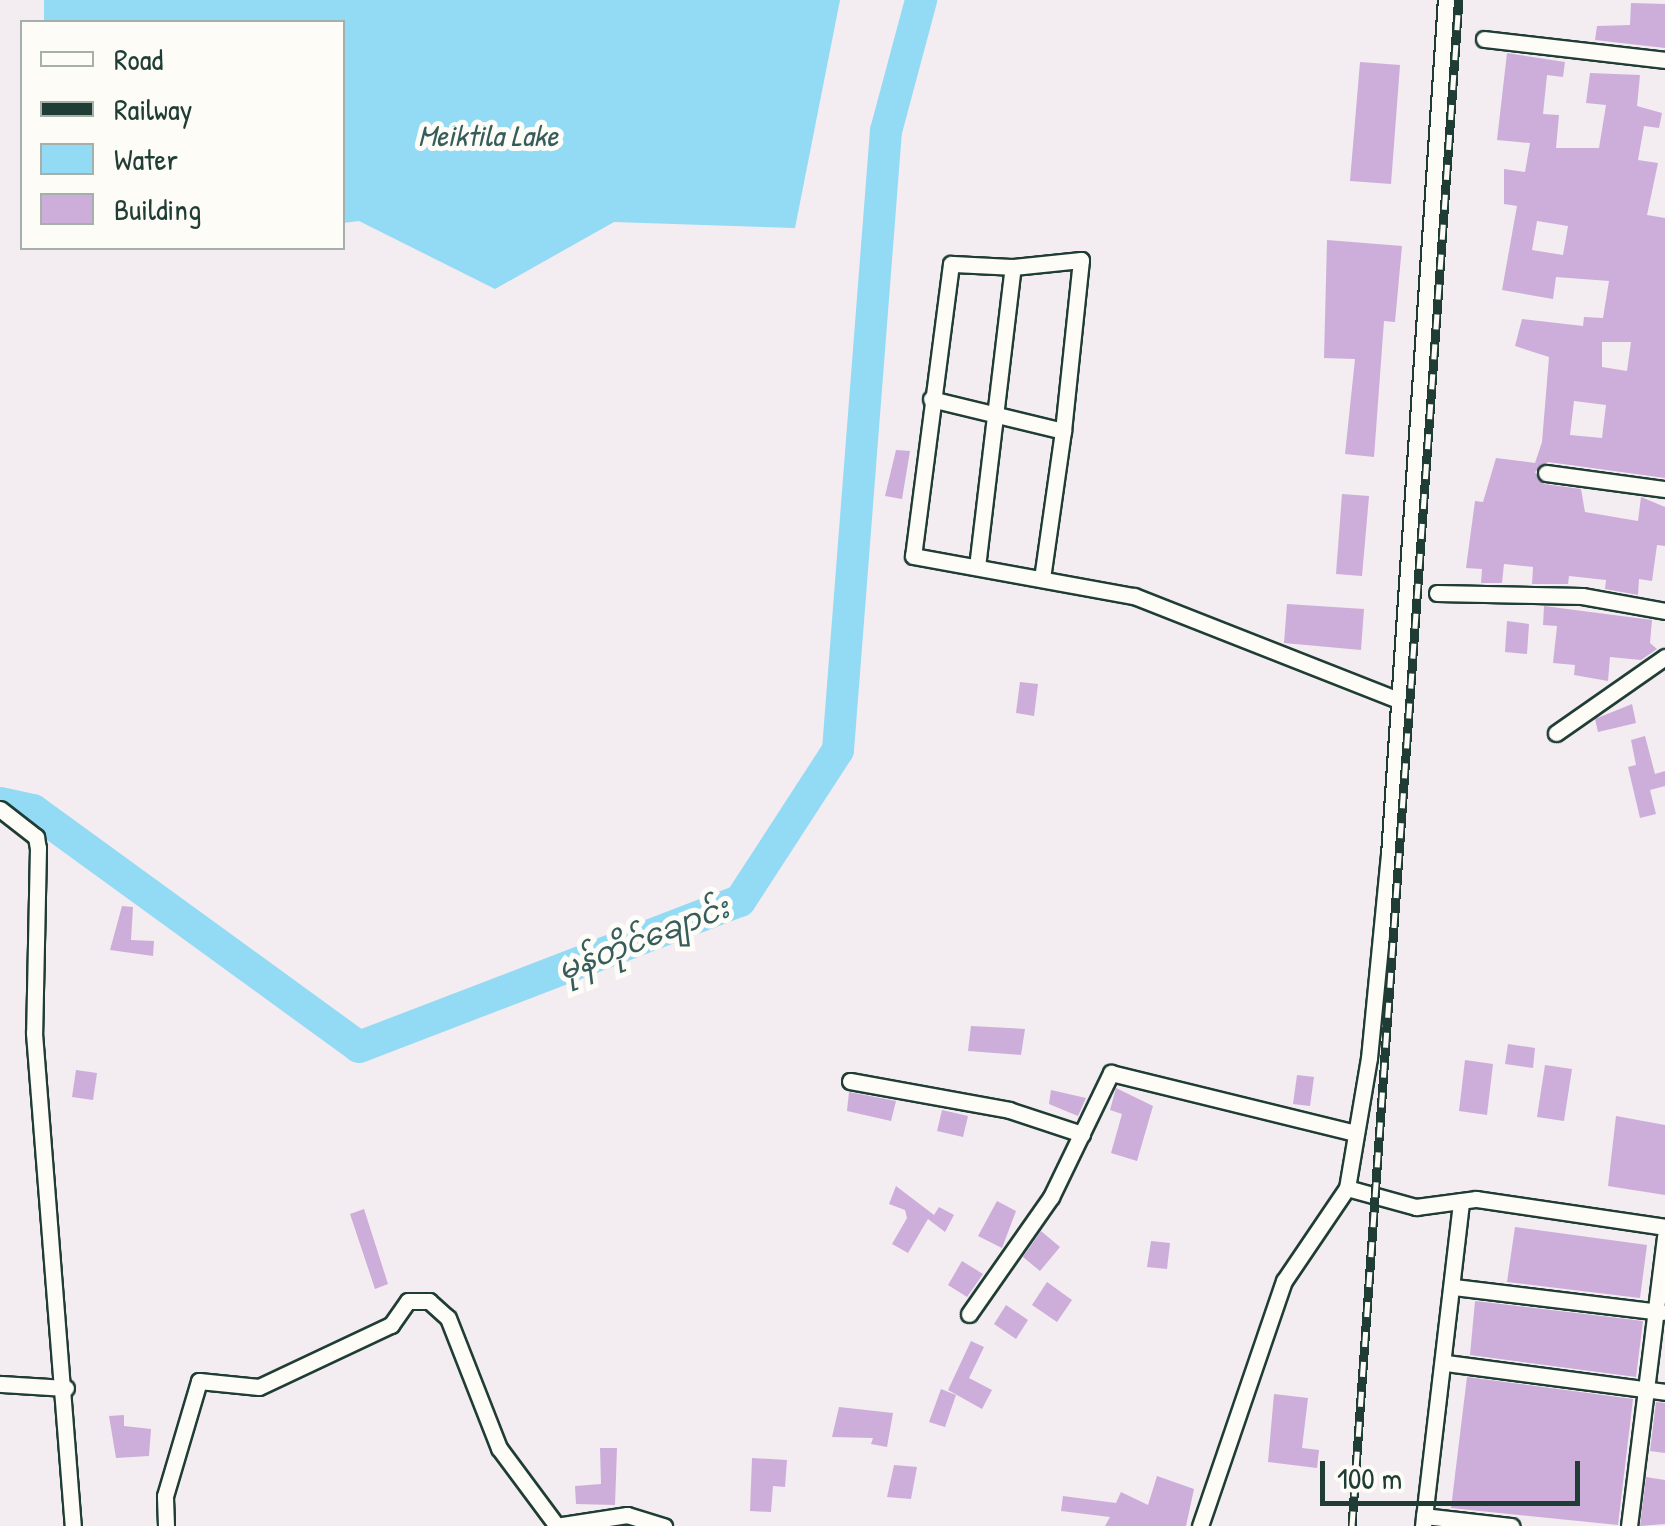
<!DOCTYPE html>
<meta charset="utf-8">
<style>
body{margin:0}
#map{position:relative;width:1665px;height:1526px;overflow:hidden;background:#f3ecf1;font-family:"Patrick Hand","Noto Sans Myanmar",sans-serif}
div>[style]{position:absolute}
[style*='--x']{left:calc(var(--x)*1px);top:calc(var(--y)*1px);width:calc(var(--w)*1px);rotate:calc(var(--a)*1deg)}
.water>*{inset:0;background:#93daf5}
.river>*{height:32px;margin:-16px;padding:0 16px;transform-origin:16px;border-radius:16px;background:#93daf5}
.building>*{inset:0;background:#cdaeda}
.roads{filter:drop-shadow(2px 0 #1f3d34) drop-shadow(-2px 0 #1f3d34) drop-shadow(0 2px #1f3d34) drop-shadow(0 -2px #1f3d34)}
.street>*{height:15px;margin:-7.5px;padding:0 7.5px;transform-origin:7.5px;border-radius:7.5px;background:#fdfcf7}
.rail>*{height:9px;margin-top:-4.5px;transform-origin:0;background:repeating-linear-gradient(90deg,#fdfcf7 0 15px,#1f3d34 0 30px);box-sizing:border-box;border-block:2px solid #1f3d34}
span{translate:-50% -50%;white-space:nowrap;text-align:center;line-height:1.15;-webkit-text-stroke:10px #fdfcf7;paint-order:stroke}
.water-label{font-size:30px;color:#365c5b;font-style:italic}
.legend{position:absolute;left:20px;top:20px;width:325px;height:230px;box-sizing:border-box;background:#fdfcf7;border:2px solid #a4b0a9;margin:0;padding:12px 18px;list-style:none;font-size:30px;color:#1f3d34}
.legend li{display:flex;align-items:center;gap:20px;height:50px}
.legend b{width:50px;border:2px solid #a4b0a9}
.scale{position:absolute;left:1320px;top:1461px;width:260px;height:45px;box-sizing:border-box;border:5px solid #1f3d34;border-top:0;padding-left:12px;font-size:30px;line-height:35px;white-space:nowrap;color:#1f3d34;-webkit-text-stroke:8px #fdfcf7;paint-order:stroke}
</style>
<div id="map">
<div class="water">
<div style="clip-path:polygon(44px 0,840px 0,795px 228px,614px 222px,495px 289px,359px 221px,343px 223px,342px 22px,44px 22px)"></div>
</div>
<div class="river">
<div style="--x:0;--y:803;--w:34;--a:12"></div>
<div style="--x:33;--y:810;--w:403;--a:36"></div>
<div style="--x:359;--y:1047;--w:408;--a:-21"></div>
<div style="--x:740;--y:901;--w:180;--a:-57"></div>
<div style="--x:838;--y:750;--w:621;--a:-85.57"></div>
<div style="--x:886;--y:131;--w:136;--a:-75"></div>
</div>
<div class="building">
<div style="clip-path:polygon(1631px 3px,1665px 4px,1665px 48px,1595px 40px,1597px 26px,1630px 25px)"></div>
<div style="clip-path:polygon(evenodd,1507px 53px,1565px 62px,1563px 77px,1547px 75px,1543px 114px,1559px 115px,1556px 148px,1599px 148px,1606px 105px,1586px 103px,1590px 73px,1640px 75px,1637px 106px,1662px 113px,1659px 128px,1644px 126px,1638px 160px,1658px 163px,1647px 215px,1665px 218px,1665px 478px,1548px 462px,1535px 472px,1544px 484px,1581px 489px,1585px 512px,1638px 521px,1641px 497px,1665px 507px,1665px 546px,1657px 545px,1652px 581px,1639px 579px,1638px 595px,1605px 589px,1606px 580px,1569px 576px,1568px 584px,1532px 584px,1533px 567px,1504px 564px,1502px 583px,1481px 583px,1482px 569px,1466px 568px,1475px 501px,1483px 502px,1496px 458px,1535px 463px,1542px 442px,1549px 357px,1515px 346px,1522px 319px,1583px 326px,1584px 317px,1603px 318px,1609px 281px,1556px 277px,1553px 299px,1502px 290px,1517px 206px,1504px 204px,1504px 169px,1525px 172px,1530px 143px,1497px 140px,1507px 53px,1537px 221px,1568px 226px,1563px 255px,1532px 250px,1537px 221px,1507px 53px,1602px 342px,1631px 342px,1627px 371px,1602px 367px,1602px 342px,1507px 53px,1574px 401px,1606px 405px,1602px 438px,1570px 435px,1574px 401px)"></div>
<div style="clip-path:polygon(1360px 62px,1400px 65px,1391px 184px,1350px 181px)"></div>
<div style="clip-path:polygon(1327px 240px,1402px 246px,1395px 322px,1384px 321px,1374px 457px,1345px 454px,1355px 359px,1324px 358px)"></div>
<div style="clip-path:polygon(896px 450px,910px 451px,902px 499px,885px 496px)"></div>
<div style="clip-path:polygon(1342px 494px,1369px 496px,1362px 576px,1336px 574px)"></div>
<div style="clip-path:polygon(1287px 604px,1364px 609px,1361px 650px,1284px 643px)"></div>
<div style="clip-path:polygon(1544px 606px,1652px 620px,1650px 643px,1657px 649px,1641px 660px,1610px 657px,1608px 681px,1574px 675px,1575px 665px,1553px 663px,1557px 626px,1543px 625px)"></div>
<div style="clip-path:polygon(1507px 621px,1529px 624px,1527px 654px,1505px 652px)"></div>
<div style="clip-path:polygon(1020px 682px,1038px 684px,1034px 716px,1016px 713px)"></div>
<div style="clip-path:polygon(1632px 704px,1636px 723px,1598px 732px,1595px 719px)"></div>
<div style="clip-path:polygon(1645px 736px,1655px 774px,1665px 771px,1665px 786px,1650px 790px,1656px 814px,1640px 818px,1628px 767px,1636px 765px,1631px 740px)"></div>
<div style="clip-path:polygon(122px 906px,133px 907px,131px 940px,154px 941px,153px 956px,110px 950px)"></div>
<div style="clip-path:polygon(971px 1026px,1025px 1029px,1021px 1055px,968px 1051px)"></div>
<div style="clip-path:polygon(1508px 1044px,1535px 1048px,1533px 1068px,1505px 1064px)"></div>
<div style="clip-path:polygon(1465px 1060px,1493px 1064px,1487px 1115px,1459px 1111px)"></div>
<div style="clip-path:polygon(1545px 1065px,1572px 1069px,1564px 1121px,1537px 1117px)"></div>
<div style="clip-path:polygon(76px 1070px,97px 1073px,93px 1100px,72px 1097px)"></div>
<div style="clip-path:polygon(1297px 1075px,1314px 1077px,1310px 1106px,1293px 1104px)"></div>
<div style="clip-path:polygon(1116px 1088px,1153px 1106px,1137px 1161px,1111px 1153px,1122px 1114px,1110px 1110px)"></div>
<div style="clip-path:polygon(1051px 1090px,1086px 1098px,1078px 1116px,1049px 1104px)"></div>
<div style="clip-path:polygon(849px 1092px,896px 1101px,891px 1121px,847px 1111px)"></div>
<div style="clip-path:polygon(942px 1110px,968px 1116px,963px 1137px,937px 1131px)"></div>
<div style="clip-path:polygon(1616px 1116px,1665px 1125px,1665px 1195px,1608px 1186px)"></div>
<div style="clip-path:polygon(896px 1186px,934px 1215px,939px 1207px,954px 1215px,945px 1232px,928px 1219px,908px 1253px,892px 1244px,907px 1218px,905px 1210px,889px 1204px)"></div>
<div style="clip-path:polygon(997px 1201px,1016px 1211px,1002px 1248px,978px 1236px)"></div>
<div style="clip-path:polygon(364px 1209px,388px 1284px,375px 1289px,350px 1214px)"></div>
<div style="clip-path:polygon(1515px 1227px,1647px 1245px,1640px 1298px,1507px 1282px)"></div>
<div style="clip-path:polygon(1041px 1231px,1060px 1247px,1040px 1271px,1023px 1257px)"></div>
<div style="clip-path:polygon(1151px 1241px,1170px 1243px,1167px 1269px,1147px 1267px)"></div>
<div style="clip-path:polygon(962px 1261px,983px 1274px,967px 1297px,948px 1285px)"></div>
<div style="clip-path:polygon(1047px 1282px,1072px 1300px,1057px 1322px,1032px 1305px)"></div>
<div style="clip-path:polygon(1475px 1301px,1643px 1321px,1636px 1377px,1470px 1355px)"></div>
<div style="clip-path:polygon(1006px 1305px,1028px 1320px,1016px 1339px,994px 1324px)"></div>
<div style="clip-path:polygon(971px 1341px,984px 1347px,969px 1378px,992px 1390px,982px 1409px,948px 1390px)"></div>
<div style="clip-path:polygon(1467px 1377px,1633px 1399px,1618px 1525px,1451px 1508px)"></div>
<div style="clip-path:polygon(941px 1389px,956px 1395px,945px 1427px,929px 1422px)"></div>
<div style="clip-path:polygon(1274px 1394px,1308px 1398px,1302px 1448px,1319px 1450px,1317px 1468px,1268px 1462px)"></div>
<div style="clip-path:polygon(1656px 1402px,1665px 1403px,1665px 1453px,1650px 1451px)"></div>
<div style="clip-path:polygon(839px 1407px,893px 1413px,887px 1447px,871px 1444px,873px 1438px,832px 1437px)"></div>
<div style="clip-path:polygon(124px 1415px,124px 1426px,151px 1429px,149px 1456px,116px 1458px,109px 1416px)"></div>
<div style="clip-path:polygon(600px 1448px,617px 1448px,615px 1505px,576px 1504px,575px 1486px,601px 1484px)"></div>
<div style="clip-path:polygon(752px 1458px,787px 1460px,785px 1487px,773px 1486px,771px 1512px,750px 1511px)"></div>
<div style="clip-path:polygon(894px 1465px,917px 1467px,911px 1499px,887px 1497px)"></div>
<div style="clip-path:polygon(1157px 1476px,1194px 1489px,1186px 1526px,1105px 1526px,1110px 1517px,1061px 1511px,1063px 1496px,1116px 1503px,1121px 1492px,1148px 1505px)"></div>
<div style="clip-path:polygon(1646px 1477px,1665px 1480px,1665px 1524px,1640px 1526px)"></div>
</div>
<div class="roads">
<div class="street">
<div style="--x:1484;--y:39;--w:182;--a:6.6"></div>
<div style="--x:931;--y:399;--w:136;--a:13.6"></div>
<div style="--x:1063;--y:431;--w:149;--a:98.1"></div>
<div style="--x:1063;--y:431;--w:172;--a:-84"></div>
<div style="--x:1081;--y:260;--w:68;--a:174.1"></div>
<div style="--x:1013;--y:267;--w:62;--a:-177.2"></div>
<div style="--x:951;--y:264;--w:294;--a:97.4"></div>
<div style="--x:913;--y:556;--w:225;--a:10.3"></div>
<div style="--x:1134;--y:596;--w:284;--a:21.5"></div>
<div style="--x:1546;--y:473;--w:120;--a:7.7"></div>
<div style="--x:977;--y:567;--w:302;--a:-83.2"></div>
<div style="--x:1437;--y:593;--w:145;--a:1.2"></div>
<div style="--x:1582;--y:596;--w:84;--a:10.2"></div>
<div style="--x:1556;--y:733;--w:133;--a:-34.9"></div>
<div style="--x:0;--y:809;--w:46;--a:37.9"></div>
<div style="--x:36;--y:837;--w:11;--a:80"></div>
<div style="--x:38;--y:848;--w:185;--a:91.2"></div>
<div style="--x:34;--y:1033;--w:495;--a:85.5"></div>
<div style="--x:850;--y:1081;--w:162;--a:10.3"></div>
<div style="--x:1009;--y:1110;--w:77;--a:18.2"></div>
<div style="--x:1347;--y:1188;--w:132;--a:-80.4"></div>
<div style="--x:1369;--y:1058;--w:204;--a:-84.4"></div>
<div style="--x:1389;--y:855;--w:857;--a:-86.19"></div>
<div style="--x:1454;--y:1287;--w:209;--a:6.9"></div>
<div style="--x:969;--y:1314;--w:143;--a:-55"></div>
<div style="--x:1051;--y:1197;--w:138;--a:-64.2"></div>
<div style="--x:1111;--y:1073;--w:252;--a:13.8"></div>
<div style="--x:1446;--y:1363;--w:221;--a:7.5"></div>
<div style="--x:0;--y:1384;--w:66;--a:3.5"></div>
<div style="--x:1424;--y:1516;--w:88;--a:6.6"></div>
<div style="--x:166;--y:1526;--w:30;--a:-92"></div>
<div style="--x:165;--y:1496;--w:120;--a:-73.5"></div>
<div style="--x:199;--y:1381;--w:60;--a:5.7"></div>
<div style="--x:259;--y:1387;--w:146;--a:-25.2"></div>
<div style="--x:391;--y:1325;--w:29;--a:-55"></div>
<div style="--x:408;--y:1301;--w:21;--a:0"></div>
<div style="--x:429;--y:1301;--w:25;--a:42"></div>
<div style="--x:448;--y:1318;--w:140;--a:68.6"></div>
<div style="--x:499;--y:1448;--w:97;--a:53.4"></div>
<div style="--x:556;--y:1526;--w:72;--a:-8.8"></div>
<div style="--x:627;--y:1515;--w:39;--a:17"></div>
<div style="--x:1200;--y:1526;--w:259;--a:-71.1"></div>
<div style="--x:1284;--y:1281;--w:112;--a:-55.9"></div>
<div style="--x:1347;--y:1188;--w:72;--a:15.4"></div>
<div style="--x:1416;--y:1207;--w:61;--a:-7.6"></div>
<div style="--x:1476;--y:1199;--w:191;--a:8.4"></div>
<div style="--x:1423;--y:1526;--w:327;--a:-83.3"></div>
<div style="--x:1629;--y:1526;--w:292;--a:-82.9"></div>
</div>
</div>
<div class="rail">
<div style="--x:1352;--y:1526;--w:1530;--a:-85.99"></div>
</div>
<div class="water-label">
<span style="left:488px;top:135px">Meiktila Lake</span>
<span style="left:643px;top:938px;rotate:-21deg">မုန်တိုင်ချောင်း</span>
</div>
<ul class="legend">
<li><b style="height:12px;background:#fdfcf7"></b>Road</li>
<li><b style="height:12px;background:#1f3d34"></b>Railway</li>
<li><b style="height:28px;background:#93daf5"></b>Water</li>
<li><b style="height:28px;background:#cdaeda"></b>Building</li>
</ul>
<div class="scale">100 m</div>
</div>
